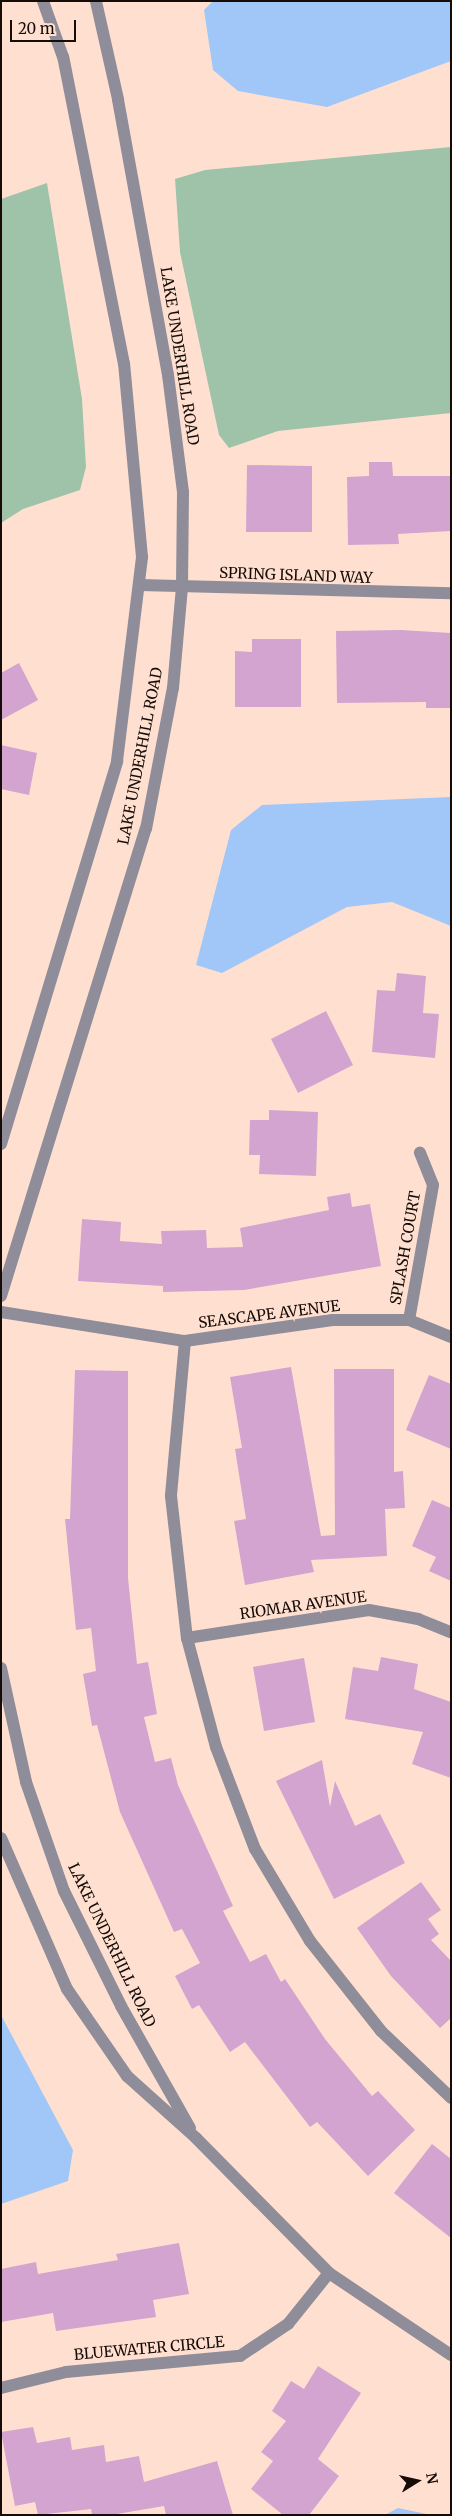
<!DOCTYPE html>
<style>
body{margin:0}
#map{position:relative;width:452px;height:2516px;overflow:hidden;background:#ffe0d0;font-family:Merriweather,serif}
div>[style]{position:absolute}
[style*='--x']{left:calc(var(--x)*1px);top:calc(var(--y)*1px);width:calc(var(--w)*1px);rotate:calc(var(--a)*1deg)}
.green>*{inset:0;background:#9ec3a8}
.water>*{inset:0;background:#a1c6f8}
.building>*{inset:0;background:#d3a4d0}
.minor>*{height:12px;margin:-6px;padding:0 6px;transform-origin:6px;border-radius:6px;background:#8e8d99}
span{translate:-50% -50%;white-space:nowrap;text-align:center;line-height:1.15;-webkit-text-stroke:4px #ffe0d0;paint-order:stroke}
.street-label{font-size:15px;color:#150b07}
.frame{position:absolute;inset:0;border:2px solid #150b07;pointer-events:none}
.north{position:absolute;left:392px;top:2456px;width:50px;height:50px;-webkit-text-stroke:4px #ffe0d0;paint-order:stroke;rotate:80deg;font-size:14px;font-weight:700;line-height:20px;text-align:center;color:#150b07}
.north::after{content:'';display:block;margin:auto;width:18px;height:22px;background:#150b07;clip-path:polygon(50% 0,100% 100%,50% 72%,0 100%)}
.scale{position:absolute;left:10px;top:20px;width:66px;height:22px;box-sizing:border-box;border:2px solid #150b07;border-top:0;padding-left:6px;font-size:15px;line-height:18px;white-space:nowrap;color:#150b07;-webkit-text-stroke:4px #ffe0d0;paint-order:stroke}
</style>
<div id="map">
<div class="green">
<div style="clip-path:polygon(451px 147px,451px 413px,278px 431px,229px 448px,219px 435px,180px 252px,175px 179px,205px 170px)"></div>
<div style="clip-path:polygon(47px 183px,82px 399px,86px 467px,80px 490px,23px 509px,1px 523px,1px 199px)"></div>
</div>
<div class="water">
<div style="clip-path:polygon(213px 1px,451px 1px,451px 61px,327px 107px,238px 91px,213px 70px,204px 10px)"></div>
<div style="clip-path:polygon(451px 797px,451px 926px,392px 902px,347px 907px,222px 973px,196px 965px,231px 830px,262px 805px)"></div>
<div style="clip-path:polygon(1px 2015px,73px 2150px,68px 2181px,1px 2204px)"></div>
<div style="clip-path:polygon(398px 2508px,431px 2515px,385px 2515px)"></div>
</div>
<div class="building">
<div style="clip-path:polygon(369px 462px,392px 462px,393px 476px,451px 476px,451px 531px,398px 534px,399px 544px,348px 545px,347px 477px,369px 476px)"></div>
<div style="clip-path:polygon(247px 465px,312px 466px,312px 532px,246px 532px)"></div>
<div style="clip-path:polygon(401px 630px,451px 633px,451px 708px,426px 708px,426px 702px,337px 703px,336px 631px)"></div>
<div style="clip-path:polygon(252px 639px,301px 639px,301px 707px,235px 707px,235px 651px,252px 652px)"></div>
<div style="clip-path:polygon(19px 663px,38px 700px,1px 720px,1px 673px)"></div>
<div style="clip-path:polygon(1px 745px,37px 753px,29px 795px,1px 789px)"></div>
<div style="clip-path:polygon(397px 973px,426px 976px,423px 1013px,439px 1014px,435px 1058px,372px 1052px,377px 990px,395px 991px)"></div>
<div style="clip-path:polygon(326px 1011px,353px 1065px,298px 1093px,271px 1039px)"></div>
<div style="clip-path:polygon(269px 1110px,318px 1112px,316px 1176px,259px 1174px,260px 1155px,249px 1155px,250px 1120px,269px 1120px)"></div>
<div style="clip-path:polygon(350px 1193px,352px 1207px,370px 1204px,381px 1266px,244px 1290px,163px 1292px,163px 1286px,78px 1281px,82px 1219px,121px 1222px,120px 1241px,162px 1244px,161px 1231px,206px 1230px,207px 1248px,243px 1247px,240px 1228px,329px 1210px,327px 1197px)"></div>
<div style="clip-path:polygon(291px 1367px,321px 1536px,335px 1535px,334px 1369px,394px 1369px,394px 1472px,403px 1471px,405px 1508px,385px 1509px,387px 1556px,311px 1560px,314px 1572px,245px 1585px,234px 1521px,246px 1519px,235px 1449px,242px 1448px,230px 1377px)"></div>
<div style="clip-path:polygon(75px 1370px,128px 1371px,128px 1578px,137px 1664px,148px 1662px,157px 1714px,144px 1717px,155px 1762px,171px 1758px,178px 1785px,233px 1906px,223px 1911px,250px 1962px,266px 1954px,281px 1982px,285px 1979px,325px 2039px,372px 2096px,378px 2091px,415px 2130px,368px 2176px,317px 2122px,310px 2127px,245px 2042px,230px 2052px,199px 2005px,192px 2009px,175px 1976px,200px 1963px,182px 1929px,174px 1932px,120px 1812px,97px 1725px,92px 1726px,83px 1674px,96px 1671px,91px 1628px,76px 1630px,65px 1519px,70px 1519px)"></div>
<div style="clip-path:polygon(429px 1375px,451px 1384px,451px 1449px,406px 1430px)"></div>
<div style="clip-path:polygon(432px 1500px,451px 1508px,451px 1581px,429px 1571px,436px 1557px,412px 1546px)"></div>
<div style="clip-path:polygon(381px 1657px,418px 1664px,414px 1689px,451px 1702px,451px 1778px,412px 1764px,423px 1732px,345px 1719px,353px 1667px,378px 1671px)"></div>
<div style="clip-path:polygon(304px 1658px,315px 1722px,264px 1731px,253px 1667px)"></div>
<div style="clip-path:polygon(322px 1760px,330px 1807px,335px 1781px,355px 1826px,380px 1814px,405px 1863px,334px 1899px,276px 1781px)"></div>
<div style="clip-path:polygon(421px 1882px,441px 1910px,428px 1919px,439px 1934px,431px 1940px,451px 1961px,451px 2018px,440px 2028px,391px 1976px,357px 1928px)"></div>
<div style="clip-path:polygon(432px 2144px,451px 2159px,451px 2238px,394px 2193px)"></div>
<div style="clip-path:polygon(179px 2243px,189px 2294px,153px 2300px,156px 2317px,56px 2331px,53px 2313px,1px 2322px,1px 2269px,36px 2262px,38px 2274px,118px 2260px,116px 2254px)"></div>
<div style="clip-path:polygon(318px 2366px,361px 2393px,318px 2459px,339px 2476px,309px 2515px,283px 2515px,251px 2489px,273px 2461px,261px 2452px,286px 2421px,272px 2411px,291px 2381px,304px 2389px)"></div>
<div style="clip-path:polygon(33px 2427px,37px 2443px,70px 2437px,72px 2450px,104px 2445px,106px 2462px,139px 2456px,144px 2482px,217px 2461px,233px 2515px,166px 2515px,164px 2506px,111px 2515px,92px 2515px,91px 2509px,38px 2515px,35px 2502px,15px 2506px,1px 2432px)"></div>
</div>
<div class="minor">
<div style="--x:140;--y:585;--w:311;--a:1.5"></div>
<div style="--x:1;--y:1144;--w:400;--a:-73.1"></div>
<div style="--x:117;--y:761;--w:206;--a:-83"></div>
<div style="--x:142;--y:557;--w:194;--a:-95.3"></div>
<div style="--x:124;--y:364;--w:313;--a:-101.2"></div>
<div style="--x:63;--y:57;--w:59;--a:-109.7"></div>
<div style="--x:1;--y:1296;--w:489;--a:-72.8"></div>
<div style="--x:146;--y:829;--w:144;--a:-79.2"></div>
<div style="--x:173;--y:688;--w:101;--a:-84.9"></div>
<div style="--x:182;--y:587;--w:95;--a:-89.4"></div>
<div style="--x:183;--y:492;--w:118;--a:-97.3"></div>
<div style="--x:168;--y:375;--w:280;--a:-100.3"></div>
<div style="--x:118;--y:99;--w:100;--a:-102.7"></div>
<div style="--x:1;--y:1312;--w:186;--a:9"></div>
<div style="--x:185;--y:1341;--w:149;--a:-8.1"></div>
<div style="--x:333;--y:1320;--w:76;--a:0"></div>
<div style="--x:409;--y:1320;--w:45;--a:22"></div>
<div style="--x:409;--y:1320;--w:137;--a:-79.9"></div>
<div style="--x:433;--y:1185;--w:35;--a:-112"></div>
<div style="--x:185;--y:1341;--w:156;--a:95.2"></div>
<div style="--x:171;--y:1496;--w:143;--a:83.6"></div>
<div style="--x:187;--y:1638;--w:113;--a:75.1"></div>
<div style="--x:216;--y:1747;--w:109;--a:69.1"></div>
<div style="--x:255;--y:1849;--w:107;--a:59.1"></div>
<div style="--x:310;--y:1941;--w:115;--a:51.7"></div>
<div style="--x:381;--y:2031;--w:97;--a:43.7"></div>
<div style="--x:187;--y:1638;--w:184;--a:-8.7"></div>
<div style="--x:369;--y:1610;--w:50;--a:10.4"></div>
<div style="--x:418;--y:1619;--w:35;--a:22"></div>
<div style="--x:1;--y:1668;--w:117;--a:77.6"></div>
<div style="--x:26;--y:1782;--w:115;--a:70.8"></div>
<div style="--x:64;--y:1891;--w:128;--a:63.6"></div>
<div style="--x:121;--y:2006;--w:140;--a:60.5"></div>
<div style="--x:1;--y:1838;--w:165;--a:66.4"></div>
<div style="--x:67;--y:1989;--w:106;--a:55.4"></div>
<div style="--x:127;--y:2076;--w:93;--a:41.9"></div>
<div style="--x:196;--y:2138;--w:190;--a:45.4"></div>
<div style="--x:329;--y:2273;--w:147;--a:33.9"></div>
<div style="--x:1;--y:2388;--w:67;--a:-13.8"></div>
<div style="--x:66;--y:2372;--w:175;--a:-5.3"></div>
<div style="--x:240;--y:2356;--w:58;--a:-33.7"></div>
<div style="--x:288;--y:2324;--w:65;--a:-51.2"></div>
</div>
<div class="street-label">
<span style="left:180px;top:356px;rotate:81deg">LAKE UNDERHILL ROAD</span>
<span style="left:296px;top:575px;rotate:2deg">SPRING ISLAND WAY</span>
<span style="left:140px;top:756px;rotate:-79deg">LAKE UNDERHILL ROAD</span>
<span style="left:405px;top:1248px;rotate:-80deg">SPLASH COURT</span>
<span style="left:269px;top:1314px;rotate:-7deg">SEASCAPE AVENUE</span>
<span style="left:303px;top:1605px;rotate:-8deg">RIOMAR AVENUE</span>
<span style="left:112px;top:1945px;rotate:64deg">LAKE UNDERHILL ROAD</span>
<span style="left:149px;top:2348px;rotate:-5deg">BLUEWATER CIRCLE</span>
</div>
<div class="frame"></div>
<div class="north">N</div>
<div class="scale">20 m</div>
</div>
